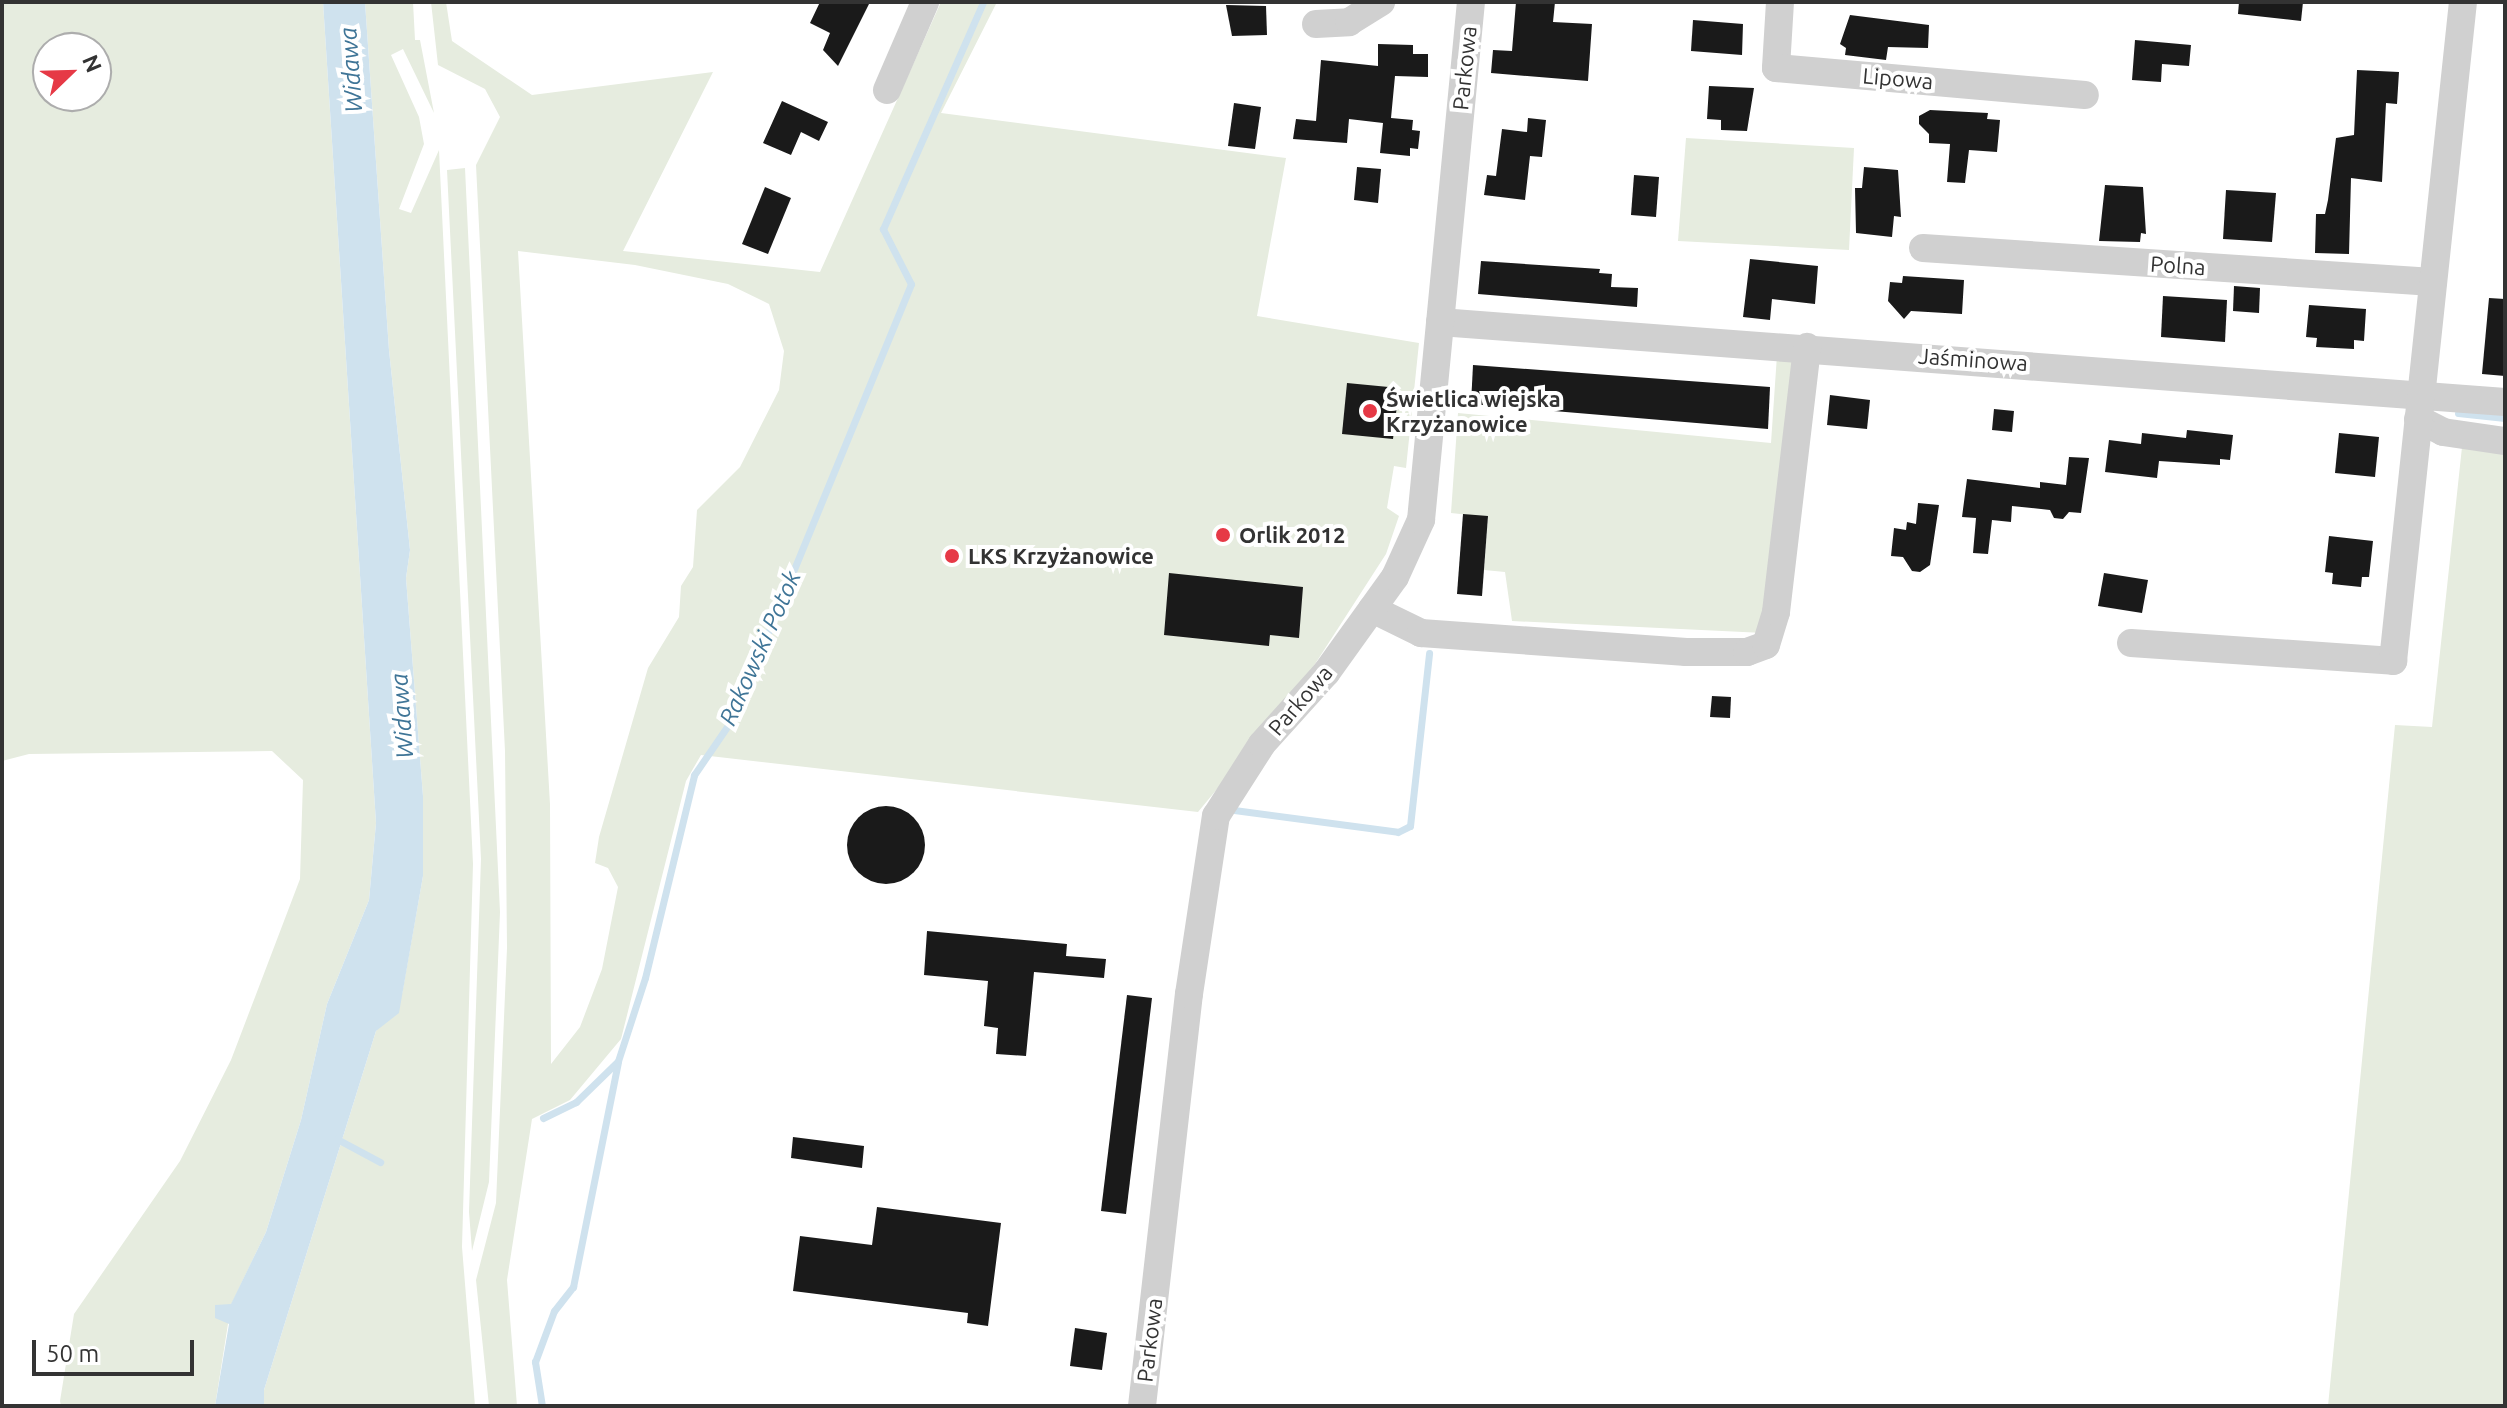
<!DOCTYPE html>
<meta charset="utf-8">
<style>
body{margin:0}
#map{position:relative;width:2507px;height:1408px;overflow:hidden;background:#fff;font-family:Ubuntu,sans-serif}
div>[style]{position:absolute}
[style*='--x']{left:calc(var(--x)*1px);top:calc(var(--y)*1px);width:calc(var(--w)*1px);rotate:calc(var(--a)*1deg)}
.green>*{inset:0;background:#e6ecdf}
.water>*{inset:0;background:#cfe2ee}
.stream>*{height:7px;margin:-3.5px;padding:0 3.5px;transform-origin:3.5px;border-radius:3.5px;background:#cfe2ee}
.building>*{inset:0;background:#1a1a1a}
.round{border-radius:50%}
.minor>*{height:28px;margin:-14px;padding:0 14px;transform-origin:14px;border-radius:14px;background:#d0d0d0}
.dots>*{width:22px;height:22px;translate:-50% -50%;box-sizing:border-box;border:4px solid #fff;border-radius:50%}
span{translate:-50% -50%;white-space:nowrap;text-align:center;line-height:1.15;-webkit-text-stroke:8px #fff;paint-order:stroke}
.street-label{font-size:22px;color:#333}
.poi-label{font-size:22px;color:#333;font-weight:700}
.left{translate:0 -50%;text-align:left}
.water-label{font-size:24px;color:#3f7597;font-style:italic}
.frame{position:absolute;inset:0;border:4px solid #333;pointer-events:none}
.north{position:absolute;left:32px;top:32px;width:80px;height:80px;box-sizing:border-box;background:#fff;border:2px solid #adadad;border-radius:50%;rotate:67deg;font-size:22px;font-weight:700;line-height:32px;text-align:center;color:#333}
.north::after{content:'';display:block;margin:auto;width:28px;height:36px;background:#e63946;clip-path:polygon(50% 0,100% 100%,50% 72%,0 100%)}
.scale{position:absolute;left:32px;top:1340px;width:162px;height:36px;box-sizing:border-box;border:4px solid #333;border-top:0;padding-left:10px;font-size:24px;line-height:28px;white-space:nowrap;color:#333;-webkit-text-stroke:6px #fff;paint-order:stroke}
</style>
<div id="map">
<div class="green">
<div style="clip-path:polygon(evenodd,2px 2px,323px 2px,376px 823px,369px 900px,327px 1004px,301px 1120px,266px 1232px,231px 1305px,215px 1406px,61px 1406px,60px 1401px,74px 1314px,180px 1161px,231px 1060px,300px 879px,303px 780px,272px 751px,29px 754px,2px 761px,2px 2px,48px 48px,96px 48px,96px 96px,48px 96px,48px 48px)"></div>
<div style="clip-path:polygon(365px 2px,413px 2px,415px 40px,420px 40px,434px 113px,403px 49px,391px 55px,419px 117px,424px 144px,399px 209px,411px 213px,439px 150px,473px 864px,462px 1247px,475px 1406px,264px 1406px,264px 1390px,376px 1031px,402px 994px,423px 876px,423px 796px,406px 578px,410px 550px,389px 350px)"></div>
<div style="clip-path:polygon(evenodd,431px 2px,446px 2px,452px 41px,532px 95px,713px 72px,623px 251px,820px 272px,941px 2px,997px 2px,941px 113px,1286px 158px,1257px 316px,1419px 343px,1406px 468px,1394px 466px,1387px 508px,1399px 516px,1386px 554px,1295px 695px,1198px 812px,701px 755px,686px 781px,621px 1039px,570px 1100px,532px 1119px,507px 1280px,517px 1406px,489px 1406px,476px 1280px,496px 1203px,507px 948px,505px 751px,476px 165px,500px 117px,485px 89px,438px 65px,431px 2px,518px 251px,635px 265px,728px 284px,769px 304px,784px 351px,779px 390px,740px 467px,697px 510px,693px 567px,681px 586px,679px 617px,648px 668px,599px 837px,595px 863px,608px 868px,618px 887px,602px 969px,580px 1027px,551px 1064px,550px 804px,518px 251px)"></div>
<div style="clip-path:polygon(1686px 138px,1854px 148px,1849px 250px,1678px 241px)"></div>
<div style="clip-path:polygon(465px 168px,500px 912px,489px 1182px,472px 1251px,469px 1212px,481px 859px,447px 170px)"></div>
<div style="clip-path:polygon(1777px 355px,1799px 357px,1764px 633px,1512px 621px,1505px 572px,1484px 570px,1488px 517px,1451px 513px,1458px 413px,1771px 443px)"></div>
<div style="clip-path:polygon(2462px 447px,2505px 453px,2505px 1406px,2328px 1406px,2395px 725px,2432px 727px)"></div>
</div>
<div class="water">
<div style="clip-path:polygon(323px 2px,365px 2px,389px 350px,410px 550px,406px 578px,423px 796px,423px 876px,399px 1013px,376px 1031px,264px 1390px,264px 1406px,215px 1406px,229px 1324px,215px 1318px,215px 1305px,231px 1304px,266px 1232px,301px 1120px,327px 1004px,369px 900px,376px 823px)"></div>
</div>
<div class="stream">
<div style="--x:2458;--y:413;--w:47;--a:6.1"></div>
<div style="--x:1234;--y:810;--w:165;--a:7.6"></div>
<div style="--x:1398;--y:832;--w:13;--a:-27"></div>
<div style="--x:1410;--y:826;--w:174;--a:-83.7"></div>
<div style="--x:543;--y:1118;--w:37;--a:-26"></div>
<div style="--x:576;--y:1102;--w:57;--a:-44.3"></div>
<div style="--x:337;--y:1139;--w:49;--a:28.1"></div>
<div style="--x:542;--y:1406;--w:45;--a:-99"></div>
<div style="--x:535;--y:1362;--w:54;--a:-69.6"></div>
<div style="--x:554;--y:1311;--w:31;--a:-52"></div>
<div style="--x:573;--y:1287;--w:230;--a:-78.7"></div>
<div style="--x:618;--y:1061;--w:87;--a:-72"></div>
<div style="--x:645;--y:978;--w:209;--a:-76.4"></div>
<div style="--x:694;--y:775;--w:69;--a:-55.6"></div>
<div style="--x:733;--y:718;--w:469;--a:-67.7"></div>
<div style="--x:911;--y:284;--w:62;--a:-117"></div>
<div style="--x:883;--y:229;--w:248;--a:-66.2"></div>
</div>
<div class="building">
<div style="clip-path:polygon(820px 2px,870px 2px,838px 66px,823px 50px,830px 33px,810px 23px)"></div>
<div style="clip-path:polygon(1516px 2px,1555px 2px,1553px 22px,1592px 24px,1588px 81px,1491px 73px,1493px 50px,1512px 51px)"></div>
<div style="clip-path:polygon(2239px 2px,2303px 2px,2301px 21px,2238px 14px)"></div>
<div style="clip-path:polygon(1226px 5px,1266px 6px,1267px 35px,1232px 36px)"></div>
<div style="clip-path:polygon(1850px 15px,1929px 25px,1928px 48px,1888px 47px,1886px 60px,1845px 55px,1846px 48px,1840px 44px)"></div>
<div style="clip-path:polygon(1693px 20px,1743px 24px,1742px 55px,1691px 51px)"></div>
<div style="clip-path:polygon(2135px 40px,2191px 45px,2189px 66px,2162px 64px,2161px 82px,2132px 80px)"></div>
<div style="clip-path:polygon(1378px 44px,1413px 45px,1413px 54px,1428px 54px,1428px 77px,1395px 76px,1391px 118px,1413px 120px,1412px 130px,1420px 131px,1418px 149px,1410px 148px,1410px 156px,1380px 153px,1383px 123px,1349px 119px,1347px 143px,1293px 139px,1296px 119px,1316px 121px,1321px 60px,1378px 66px)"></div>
<div style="clip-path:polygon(2357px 70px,2399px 72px,2397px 104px,2386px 103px,2382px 182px,2351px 178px,2349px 254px,2315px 253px,2316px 214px,2325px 214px,2328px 200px,2336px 138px,2354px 135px)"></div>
<div style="clip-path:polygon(1709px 86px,1754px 88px,1747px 131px,1721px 130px,1721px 120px,1707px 119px)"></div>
<div style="clip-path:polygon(782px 101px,828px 122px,819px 141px,801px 132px,791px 155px,763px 143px)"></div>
<div style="clip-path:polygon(1234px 103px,1261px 107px,1255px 149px,1228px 146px)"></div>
<div style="clip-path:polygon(1930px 110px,1988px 113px,1987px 119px,2000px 120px,1997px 152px,1969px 150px,1965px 183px,1947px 182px,1950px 144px,1929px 143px,1929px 134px,1919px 124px,1919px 116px)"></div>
<div style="clip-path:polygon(1528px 118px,1546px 120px,1542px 157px,1530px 156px,1525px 200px,1484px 195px,1487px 175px,1496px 176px,1502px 129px,1527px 132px)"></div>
<div style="clip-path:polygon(1357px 167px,1381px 169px,1378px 203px,1354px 200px)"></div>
<div style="clip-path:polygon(1864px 167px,1898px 170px,1901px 217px,1894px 216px,1892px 237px,1856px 233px,1855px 188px,1862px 188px)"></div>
<div style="clip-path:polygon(1634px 175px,1659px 177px,1656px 217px,1631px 215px)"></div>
<div style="clip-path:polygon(2105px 185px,2143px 187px,2146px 234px,2141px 233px,2140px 242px,2099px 241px)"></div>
<div style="clip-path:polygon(765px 187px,791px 198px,768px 254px,742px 244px)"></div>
<div style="clip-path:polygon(2226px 190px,2276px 193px,2272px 242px,2223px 239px)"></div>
<div style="clip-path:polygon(1750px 259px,1818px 266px,1815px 304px,1772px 299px,1770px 320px,1743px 317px)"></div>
<div style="clip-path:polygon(1481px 261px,1600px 269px,1599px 273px,1612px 274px,1611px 287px,1638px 288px,1637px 307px,1478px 294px)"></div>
<div style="clip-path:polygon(1903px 276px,1964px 280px,1962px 314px,1911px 311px,1904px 319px,1888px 301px,1890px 282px,1902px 283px)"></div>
<div style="clip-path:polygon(2234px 286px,2260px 288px,2259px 313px,2233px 311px)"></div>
<div style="clip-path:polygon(2163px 296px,2227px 300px,2225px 342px,2161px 337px)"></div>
<div style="clip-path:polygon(2489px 298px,2505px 299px,2505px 376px,2482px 374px)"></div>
<div style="clip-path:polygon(2309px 305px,2366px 309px,2364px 341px,2354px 340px,2354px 349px,2316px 347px,2317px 338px,2306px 337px)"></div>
<div style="clip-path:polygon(1473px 365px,1770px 387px,1768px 429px,1471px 404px)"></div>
<div style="clip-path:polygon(1347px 383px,1399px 388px,1393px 439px,1342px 434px)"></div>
<div style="clip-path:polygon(1830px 395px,1870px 400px,1867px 429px,1827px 425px)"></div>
<div style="clip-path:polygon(1994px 409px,2014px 411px,2012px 432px,1992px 430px)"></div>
<div style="clip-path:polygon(2187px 430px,2233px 435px,2230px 460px,2220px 459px,2220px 465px,2159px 461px,2157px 478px,2105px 472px,2109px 440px,2141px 444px,2142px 433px,2186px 438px)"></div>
<div style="clip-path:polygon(2339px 433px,2379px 437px,2375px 477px,2335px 473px)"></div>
<div style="clip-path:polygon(2069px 457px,2089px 458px,2081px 513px,2069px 512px,2063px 519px,2054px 518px,2050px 510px,2012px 506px,2011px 522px,1992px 520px,1988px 554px,1973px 553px,1976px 518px,1962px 517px,1967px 479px,2040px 488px,2040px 482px,2066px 485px)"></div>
<div style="clip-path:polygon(1918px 503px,1939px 505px,1930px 565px,1920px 572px,1912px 571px,1903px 557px,1891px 556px,1894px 528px,1906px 530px,1907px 522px,1916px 524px)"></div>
<div style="clip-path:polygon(1463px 514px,1488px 516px,1482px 596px,1457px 594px)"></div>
<div style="clip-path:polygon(2329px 536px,2373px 541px,2369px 577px,2362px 577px,2361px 587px,2332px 584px,2333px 573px,2325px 572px)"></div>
<div style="clip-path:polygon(1169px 573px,1303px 587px,1299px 638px,1270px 635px,1269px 646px,1164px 635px)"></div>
<div style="clip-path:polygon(2104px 573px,2148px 580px,2142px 613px,2098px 606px)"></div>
<div style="clip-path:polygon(1712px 696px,1731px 697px,1730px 718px,1710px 717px)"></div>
<div class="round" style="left:847px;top:806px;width:78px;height:78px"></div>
<div style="clip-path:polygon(927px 931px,1067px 944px,1066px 956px,1106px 959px,1104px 978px,1034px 972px,1026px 1056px,996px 1054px,998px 1028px,984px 1026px,988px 981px,924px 975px)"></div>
<div style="clip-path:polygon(1127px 995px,1152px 998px,1126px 1214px,1101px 1211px)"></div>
<div style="clip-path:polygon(793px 1137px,864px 1146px,862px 1168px,791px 1158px)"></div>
<div style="clip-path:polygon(877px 1207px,1001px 1223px,988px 1326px,967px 1323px,968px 1313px,793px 1291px,800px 1236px,872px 1245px)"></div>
<div style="clip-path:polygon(1075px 1328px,1107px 1333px,1102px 1370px,1070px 1366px)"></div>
</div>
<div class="minor">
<div style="--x:1780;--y:2;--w:66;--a:93.5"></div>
<div style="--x:1776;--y:68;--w:310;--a:5"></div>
<div style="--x:1316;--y:24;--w:33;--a:-3"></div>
<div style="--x:1349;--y:22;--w:38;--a:-32"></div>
<div style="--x:887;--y:90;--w:96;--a:-66.6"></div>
<div style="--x:1923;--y:248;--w:511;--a:3.81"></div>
<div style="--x:1440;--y:322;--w:1068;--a:4.3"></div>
<div style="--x:2418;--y:419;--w:28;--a:27"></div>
<div style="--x:2443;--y:432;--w:63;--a:8.3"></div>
<div style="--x:1372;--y:609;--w:55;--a:26.1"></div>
<div style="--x:1421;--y:633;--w:266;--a:4.1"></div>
<div style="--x:1686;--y:652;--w:61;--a:0"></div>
<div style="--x:1747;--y:652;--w:20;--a:-20"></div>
<div style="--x:1766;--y:645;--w:34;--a:-73"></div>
<div style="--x:1776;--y:612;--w:267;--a:-83.3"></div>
<div style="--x:2131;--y:643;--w:263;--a:3.9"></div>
<div style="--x:2393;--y:661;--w:663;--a:-83.94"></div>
<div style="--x:1142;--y:1406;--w:415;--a:-83.5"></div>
<div style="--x:1189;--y:994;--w:180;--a:-81.4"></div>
<div style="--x:1216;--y:816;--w:85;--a:-57.4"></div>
<div style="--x:1262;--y:744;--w:96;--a:-48"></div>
<div style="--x:1326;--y:673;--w:118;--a:-54.3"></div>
<div style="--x:1395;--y:577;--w:63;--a:-65.5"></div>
<div style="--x:1421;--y:520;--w:520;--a:-84.49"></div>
</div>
<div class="dots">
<div style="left:1370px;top:411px;background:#e63946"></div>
<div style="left:1223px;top:535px;background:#e63946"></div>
<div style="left:952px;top:556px;background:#e63946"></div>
</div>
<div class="street-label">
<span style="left:1464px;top:68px;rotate:-84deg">Parkowa</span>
<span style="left:1898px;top:78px;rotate:5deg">Lipowa</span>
<span style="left:2178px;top:265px;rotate:4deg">Polna</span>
<span style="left:1973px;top:359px;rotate:4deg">Jaśminowa</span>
<span style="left:1300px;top:700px;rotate:-49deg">Parkowa</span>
<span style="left:1149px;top:1340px;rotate:-83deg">Parkowa</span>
</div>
<div class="poi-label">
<span class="left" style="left:1386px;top:411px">Świetlica wiejska<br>Krzyżanowice</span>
<span class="left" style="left:1239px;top:535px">Orlik 2012</span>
<span class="left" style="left:968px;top:556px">LKS Krzyżanowice</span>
</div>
<div class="water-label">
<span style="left:351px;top:70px;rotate:-94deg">Widawa</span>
<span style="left:760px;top:648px;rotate:-66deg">Rakowski Potok</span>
<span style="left:402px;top:716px;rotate:-94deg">Widawa</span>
</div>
<div class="frame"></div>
<div class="north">N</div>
<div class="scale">50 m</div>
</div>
